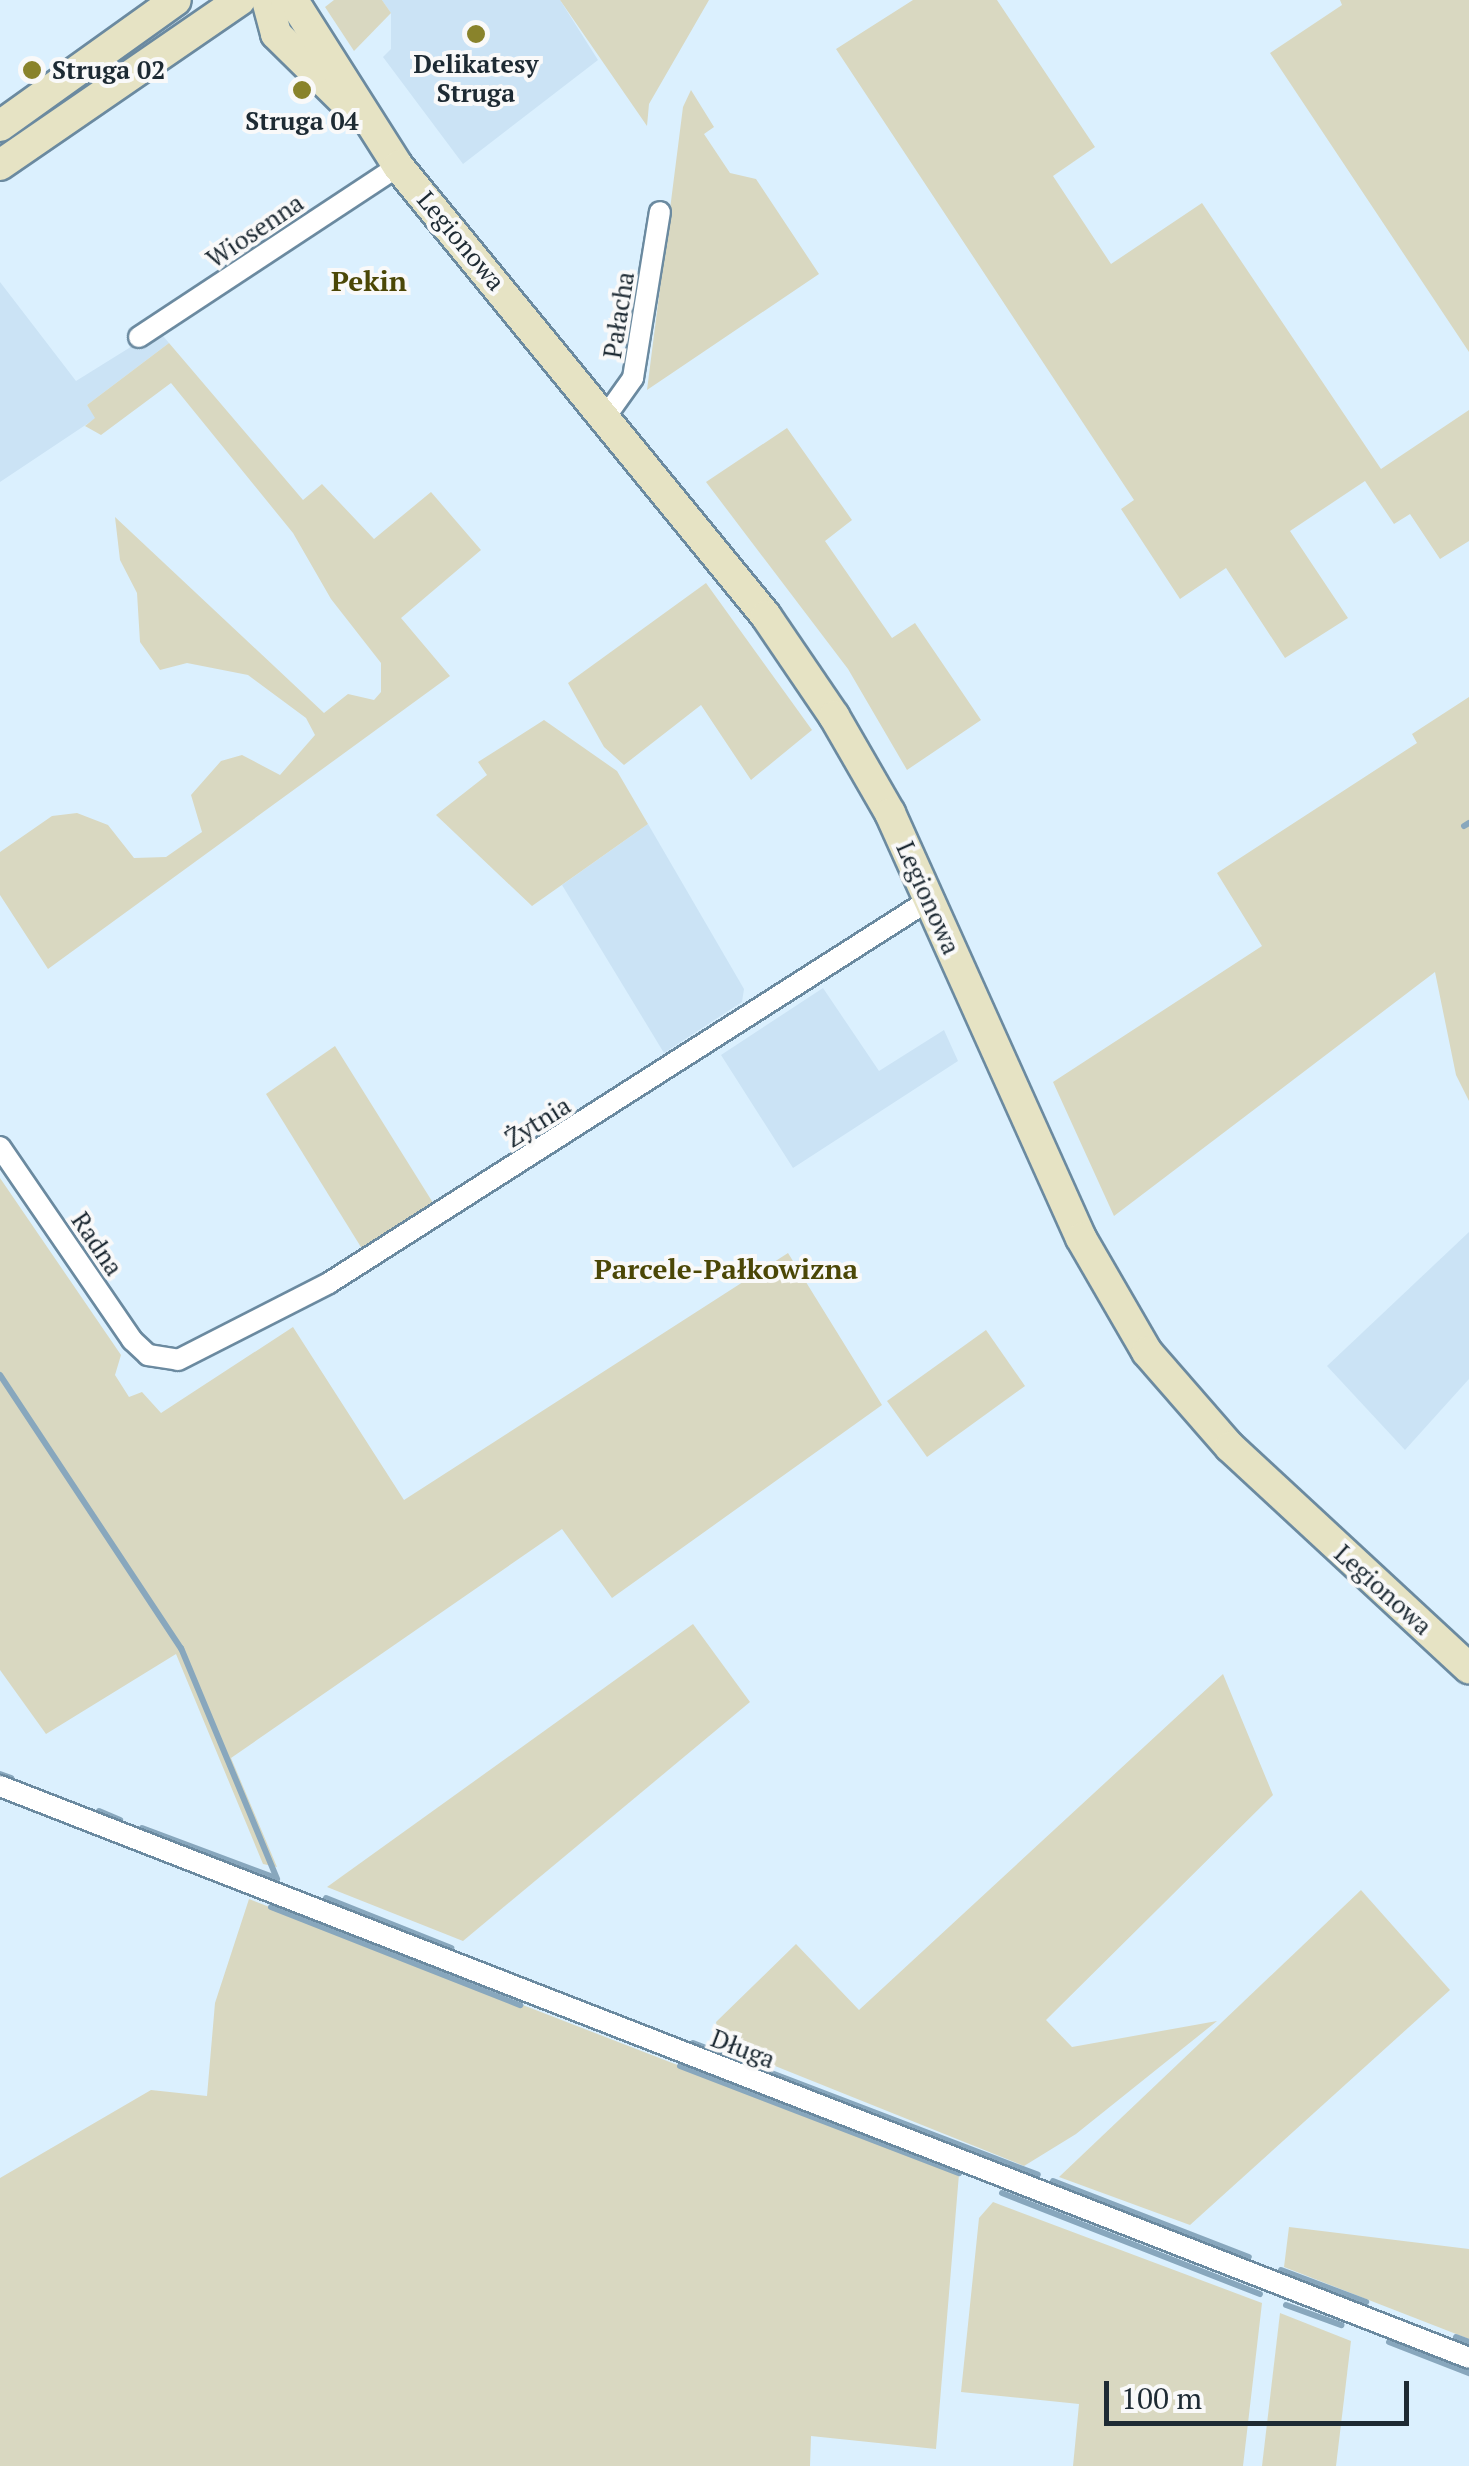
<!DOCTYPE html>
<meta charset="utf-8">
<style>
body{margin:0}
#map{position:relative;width:1469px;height:2466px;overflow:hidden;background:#dbf0fe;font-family:"PT Serif",serif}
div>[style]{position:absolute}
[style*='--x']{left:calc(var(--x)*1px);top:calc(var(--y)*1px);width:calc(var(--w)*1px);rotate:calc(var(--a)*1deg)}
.built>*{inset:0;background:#cbe3f5}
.green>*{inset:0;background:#d9d8c1}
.stream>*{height:6px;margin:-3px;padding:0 3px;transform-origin:3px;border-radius:3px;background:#88a7bd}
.roads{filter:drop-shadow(2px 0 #6b8aa0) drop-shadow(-2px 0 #6b8aa0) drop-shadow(0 2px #6b8aa0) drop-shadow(0 -2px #6b8aa0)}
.street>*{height:20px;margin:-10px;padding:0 10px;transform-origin:10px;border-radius:10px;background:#fff}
.secondary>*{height:30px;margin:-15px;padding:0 15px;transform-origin:15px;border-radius:15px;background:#e6e3c4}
.dots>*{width:28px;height:28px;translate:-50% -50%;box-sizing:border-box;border:5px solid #f9f9f9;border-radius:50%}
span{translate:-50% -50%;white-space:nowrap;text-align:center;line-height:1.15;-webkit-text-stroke:8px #f9f9f9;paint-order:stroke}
.poi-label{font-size:25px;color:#1d2a33;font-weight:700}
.left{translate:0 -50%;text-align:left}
.street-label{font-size:25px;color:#1d2a33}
.neighbourhood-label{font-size:28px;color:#4b4706;font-weight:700}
.scale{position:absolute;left:1104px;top:2381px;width:305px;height:45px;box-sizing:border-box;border:5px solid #1d2a33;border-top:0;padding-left:12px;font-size:30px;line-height:35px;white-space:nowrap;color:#1d2a33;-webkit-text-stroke:8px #f9f9f9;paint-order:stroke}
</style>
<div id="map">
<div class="built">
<div style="clip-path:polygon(382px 0,560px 0,598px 60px,463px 164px,383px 57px,391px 49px,391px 13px)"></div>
<div style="clip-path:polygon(0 282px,76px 381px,158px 330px,169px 343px,87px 405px,96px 418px,0 482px)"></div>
<div style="clip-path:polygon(648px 824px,744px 989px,742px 1002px,664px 1053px,562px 885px)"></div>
<div style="clip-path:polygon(823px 988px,879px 1071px,944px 1030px,958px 1061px,793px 1168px,721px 1055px)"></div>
<div style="clip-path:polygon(1469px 1232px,1469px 1379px,1405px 1450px,1327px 1366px)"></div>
</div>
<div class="green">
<div style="clip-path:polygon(334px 0,382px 0,391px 13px,354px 51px,325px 7px)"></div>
<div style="clip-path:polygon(560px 0,709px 0,649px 104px,647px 126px)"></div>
<div style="clip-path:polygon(913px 0,997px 0,1095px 147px,1053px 176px,1111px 264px,1202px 203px,1381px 469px,1469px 410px,1469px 541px,1440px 559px,1410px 514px,1394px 524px,1365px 481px,1290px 531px,1348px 618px,1285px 658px,1226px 568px,1180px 599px,1121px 509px,1134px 500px,836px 49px)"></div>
<div style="clip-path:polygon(1340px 0,1469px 0,1469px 352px,1270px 53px,1342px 5px)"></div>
<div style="clip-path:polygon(691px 90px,714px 127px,704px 134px,730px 173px,756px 179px,819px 274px,647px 390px,683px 107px)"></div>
<div style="clip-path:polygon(169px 343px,303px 500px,322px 484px,374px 539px,431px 492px,481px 550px,401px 618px,450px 676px,48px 969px,0 895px,0 852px,52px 816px,77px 813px,108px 825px,134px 858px,166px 857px,202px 832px,191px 795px,221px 761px,242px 755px,280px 775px,315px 735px,306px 718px,248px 675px,187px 663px,160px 670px,140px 642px,137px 593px,120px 560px,115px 517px,324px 713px,348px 694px,374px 700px,381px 692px,381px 663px,331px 599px,293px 533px,171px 383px,101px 435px,85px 426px,95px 418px,87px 405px)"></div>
<div style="clip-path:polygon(787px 428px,852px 520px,825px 541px,892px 638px,915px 623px,981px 720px,907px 770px,848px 669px,706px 482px)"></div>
<div style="clip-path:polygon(706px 583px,812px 730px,751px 780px,701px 705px,624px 765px,604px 747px,568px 683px)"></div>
<div style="clip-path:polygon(1469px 697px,1469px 1101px,1456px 1075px,1435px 972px,1114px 1216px,1053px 1082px,1262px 946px,1217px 873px,1417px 743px,1412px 734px)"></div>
<div style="clip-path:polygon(544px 720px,617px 771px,648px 824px,532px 906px,436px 815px,487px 775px,478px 762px)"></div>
<div style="clip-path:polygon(335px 1046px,435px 1206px,364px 1252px,266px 1094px)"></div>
<div style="clip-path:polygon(0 1178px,121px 1355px,115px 1375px,129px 1397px,142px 1392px,161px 1413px,293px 1327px,404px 1500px,788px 1253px,882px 1405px,612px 1598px,562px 1529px,231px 1758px,277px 1867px,263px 1864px,176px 1654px,46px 1734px,0 1670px)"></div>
<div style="clip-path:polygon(986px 1330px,1025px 1386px,927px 1457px,887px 1401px)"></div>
<div style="clip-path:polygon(693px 1624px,750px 1702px,463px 1941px,327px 1887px)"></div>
<div style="clip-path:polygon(1223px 1674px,1273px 1795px,1046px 2020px,1072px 2047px,1217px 2021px,1076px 2134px,1024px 2166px,720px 2044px,716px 2022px,796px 1944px,859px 2010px)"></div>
<div style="clip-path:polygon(1361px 1890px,1450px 1990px,1190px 2225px,1059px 2177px)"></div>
<div style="clip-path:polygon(249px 1899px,959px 2174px,936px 2449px,811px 2436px,810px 2466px,0 2466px,0 2178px,151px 2090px,207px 2096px,215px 2003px)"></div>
<div style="clip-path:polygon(993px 2202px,1262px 2303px,1243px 2466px,1073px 2466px,1079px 2404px,961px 2392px,979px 2218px)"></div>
<div style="clip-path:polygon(1289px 2227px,1469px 2249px,1469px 2339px,1284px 2267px)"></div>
<div style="clip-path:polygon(1280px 2313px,1351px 2341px,1336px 2466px,1262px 2466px)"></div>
</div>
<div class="stream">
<div style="--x:1464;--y:826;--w:6;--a:-31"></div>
<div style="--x:0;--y:1375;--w:328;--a:56.5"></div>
<div style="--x:181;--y:1648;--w:250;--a:67.4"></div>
<div style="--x:0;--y:1774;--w:12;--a:20"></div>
<div style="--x:99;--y:1811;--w:23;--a:23"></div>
<div style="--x:142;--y:1828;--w:143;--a:20.5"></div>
<div style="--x:326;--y:1898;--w:135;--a:21.8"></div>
<div style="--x:271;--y:1907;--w:268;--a:21.5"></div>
<div style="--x:693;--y:2043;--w:369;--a:20.9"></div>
<div style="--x:680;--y:2066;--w:299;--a:21"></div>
<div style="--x:1053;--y:2181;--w:210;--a:21.2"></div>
<div style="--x:1002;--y:2193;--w:277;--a:21.4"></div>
<div style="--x:1281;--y:2270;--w:91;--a:20.6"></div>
<div style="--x:1286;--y:2305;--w:59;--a:20"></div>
<div style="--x:1456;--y:2337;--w:14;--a:21"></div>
<div style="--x:1389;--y:2342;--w:86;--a:21.2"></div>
</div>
<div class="roads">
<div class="street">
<div style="--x:139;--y:337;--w:310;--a:-33.4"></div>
<div style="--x:606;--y:416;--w:47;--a:-54.6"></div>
<div style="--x:633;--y:378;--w:168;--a:-80.8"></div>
<div style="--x:0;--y:1147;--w:234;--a:55.6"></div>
<div style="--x:132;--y:1340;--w:22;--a:43"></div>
<div style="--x:148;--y:1355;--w:30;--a:9"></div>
<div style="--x:178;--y:1360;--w:169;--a:-27"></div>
<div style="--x:329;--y:1283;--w:712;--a:-32.55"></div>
<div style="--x:0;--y:1786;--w:1576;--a:21.27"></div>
</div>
<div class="secondary">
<div style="--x:267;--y:0;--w:35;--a:75"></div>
<div style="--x:276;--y:34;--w:107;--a:44.6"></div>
<div style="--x:286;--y:0;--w:16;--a:38"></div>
<div style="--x:299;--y:10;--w:185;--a:57.6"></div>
<div style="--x:398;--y:166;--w:581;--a:50.72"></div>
<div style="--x:766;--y:616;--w:121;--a:55.8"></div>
<div style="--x:834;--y:716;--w:112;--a:60"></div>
<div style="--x:890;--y:813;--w:466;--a:65.8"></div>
<div style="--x:1081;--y:1238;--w:132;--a:59.9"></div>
<div style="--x:1147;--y:1352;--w:126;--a:48.9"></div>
<div style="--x:1230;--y:1447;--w:326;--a:42.8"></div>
<div style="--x:0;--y:126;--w:216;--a:-35.6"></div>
<div style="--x:0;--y:165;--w:291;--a:-34.5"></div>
</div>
</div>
<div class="dots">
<div style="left:476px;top:34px;background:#89832b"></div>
<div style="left:32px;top:70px;background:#89832b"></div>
<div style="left:302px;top:90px;background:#89832b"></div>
</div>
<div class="poi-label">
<span style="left:476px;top:79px">Delikatesy<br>Struga</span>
<span class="left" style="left:52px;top:70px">Struga 02</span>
<span style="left:302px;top:121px">Struga 04</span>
</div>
<div class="street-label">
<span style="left:255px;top:231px;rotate:-34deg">Wiosenna</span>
<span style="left:461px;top:241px;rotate:50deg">Legionowa</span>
<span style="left:619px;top:315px;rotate:-81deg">Pałacha</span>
<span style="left:928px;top:898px;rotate:66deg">Legionowa</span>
<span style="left:538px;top:1122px;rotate:-32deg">Żytnia</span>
<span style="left:97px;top:1244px;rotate:56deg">Radna</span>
<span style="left:1383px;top:1590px;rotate:42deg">Legionowa</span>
<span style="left:743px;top:2049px;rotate:21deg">Długa</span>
</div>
<div class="neighbourhood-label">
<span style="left:369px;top:281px">Pekin</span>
<span style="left:726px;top:1269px">Parcele-Pałkowizna</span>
</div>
<div class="scale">100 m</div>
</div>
